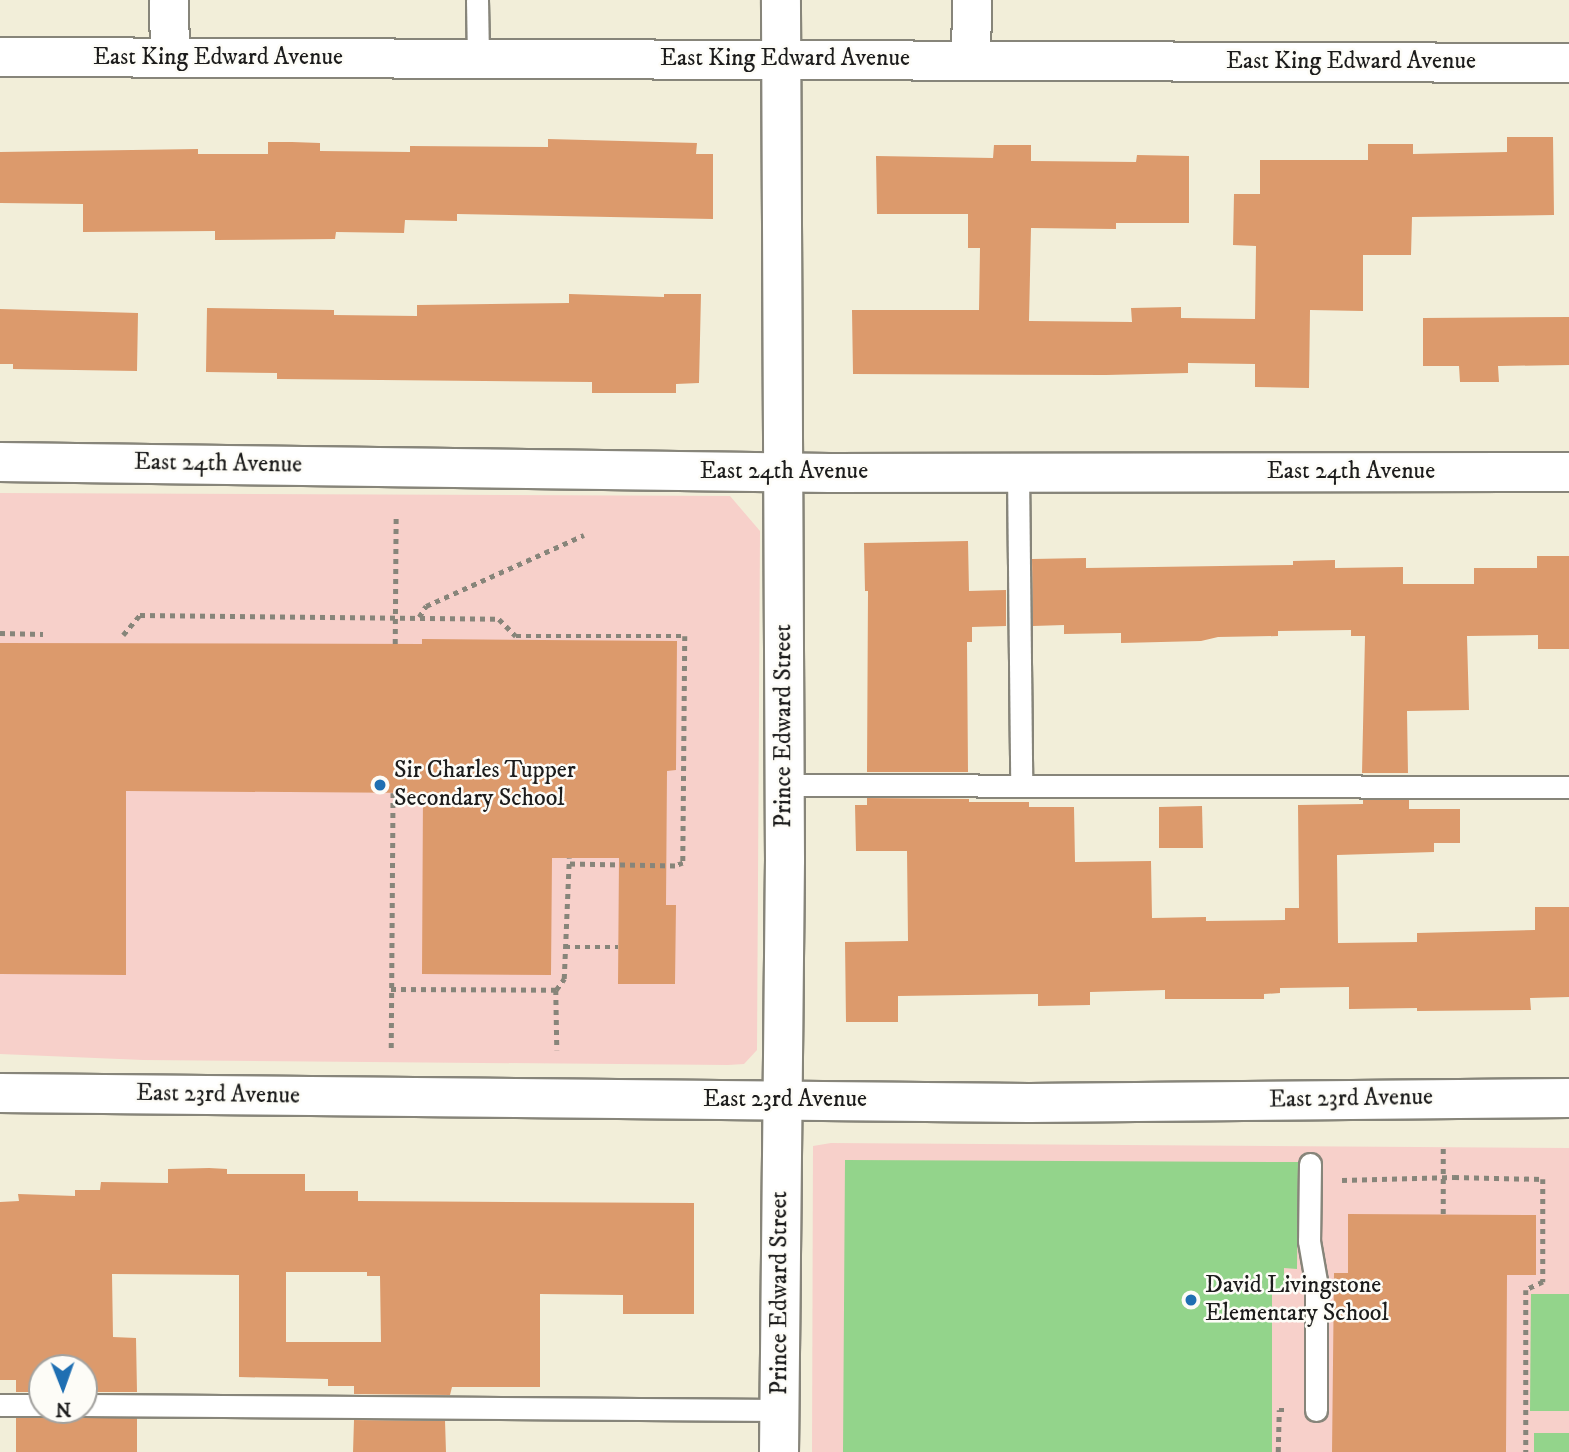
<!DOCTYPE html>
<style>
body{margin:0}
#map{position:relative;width:1569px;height:1452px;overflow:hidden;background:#f2eed9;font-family:"IM FELL DW Pica",serif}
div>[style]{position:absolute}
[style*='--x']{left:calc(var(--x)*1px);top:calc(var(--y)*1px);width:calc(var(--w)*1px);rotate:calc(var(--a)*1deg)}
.built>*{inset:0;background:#f7d0ca}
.green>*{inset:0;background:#93d48b}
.building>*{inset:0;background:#dc9a6c}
.path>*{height:4.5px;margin-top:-2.25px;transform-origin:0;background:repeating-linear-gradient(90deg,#87857a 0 5px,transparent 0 10px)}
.roads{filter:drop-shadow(2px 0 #87857a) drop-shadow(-2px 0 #87857a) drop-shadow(0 2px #87857a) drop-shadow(0 -2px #87857a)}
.service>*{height:21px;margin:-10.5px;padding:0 10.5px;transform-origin:10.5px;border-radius:10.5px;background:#fff}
.minor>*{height:38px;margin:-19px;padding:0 19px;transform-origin:19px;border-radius:19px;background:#fff}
.secondary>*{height:38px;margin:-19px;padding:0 19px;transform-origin:19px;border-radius:19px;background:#fff}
.dots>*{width:19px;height:19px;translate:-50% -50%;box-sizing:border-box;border:4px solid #fdfcf7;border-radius:50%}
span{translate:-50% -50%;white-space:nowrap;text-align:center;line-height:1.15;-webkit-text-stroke:5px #fdfcf7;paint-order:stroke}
.street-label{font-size:24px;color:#1c1c1c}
.poi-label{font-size:24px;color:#1c1c1c}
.left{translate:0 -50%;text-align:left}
.north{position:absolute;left:28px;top:1354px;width:70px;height:70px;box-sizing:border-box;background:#fdfcf7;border:2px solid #a3a29f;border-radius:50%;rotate:179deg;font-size:19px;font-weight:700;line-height:28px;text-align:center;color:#1c1c1c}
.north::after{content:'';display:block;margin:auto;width:24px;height:32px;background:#1f6fb2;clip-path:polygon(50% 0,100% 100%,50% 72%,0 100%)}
</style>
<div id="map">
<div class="built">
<div style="clip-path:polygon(0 493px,730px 496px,760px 531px,757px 1050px,744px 1064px,728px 1065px,143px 1060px,0 1054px)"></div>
<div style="clip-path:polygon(831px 1143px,1569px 1148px,1569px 1452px,812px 1452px,813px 1146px)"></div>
</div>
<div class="green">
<div style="clip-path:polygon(845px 1160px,1298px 1162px,1297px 1269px,1284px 1268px,1284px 1293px,1272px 1293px,1272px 1452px,843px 1452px)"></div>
<div style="clip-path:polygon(1531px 1294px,1569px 1294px,1569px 1411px,1530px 1411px)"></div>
<div style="clip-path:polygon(1534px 1433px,1569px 1433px,1569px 1452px,1534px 1452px)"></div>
</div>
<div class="building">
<div style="clip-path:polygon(1507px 137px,1553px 137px,1554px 215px,1412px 217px,1411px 255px,1363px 255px,1363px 311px,1310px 310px,1309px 388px,1255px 387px,1255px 364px,1188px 363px,1188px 373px,1106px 375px,853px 374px,852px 310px,979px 310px,980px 248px,968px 248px,968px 214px,877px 214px,876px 156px,993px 158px,994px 145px,1031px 145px,1031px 161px,1136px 162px,1137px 155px,1189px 156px,1189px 223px,1116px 223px,1116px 229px,1031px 228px,1029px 321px,1132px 322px,1131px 308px,1181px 307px,1181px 318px,1255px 319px,1256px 246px,1233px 245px,1234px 194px,1260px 194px,1260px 160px,1368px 160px,1368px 144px,1413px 144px,1413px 154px,1507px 152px)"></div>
<div style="clip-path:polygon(548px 139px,697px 143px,696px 154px,713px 154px,713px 219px,457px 214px,457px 221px,405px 220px,404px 233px,336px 232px,335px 239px,215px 240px,215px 231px,83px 232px,83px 204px,0 203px,0 152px,198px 149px,198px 154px,268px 154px,268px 142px,292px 142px,320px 143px,320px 151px,410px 152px,410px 146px,548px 147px)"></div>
<div style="clip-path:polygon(569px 294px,664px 297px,664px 294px,701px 294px,699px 383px,676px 384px,676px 393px,592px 393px,592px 382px,277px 379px,277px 373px,206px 372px,207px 308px,334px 310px,334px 315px,417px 316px,417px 305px,569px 303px)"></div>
<div style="clip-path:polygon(0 309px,138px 313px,137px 371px,13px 369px,13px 364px,0 364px)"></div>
<div style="clip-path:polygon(1569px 317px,1569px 365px,1498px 366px,1499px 382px,1460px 382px,1459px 366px,1423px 366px,1423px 318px)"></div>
<div style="clip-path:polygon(968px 541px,969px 591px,1006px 590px,1006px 626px,972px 627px,972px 642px,967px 642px,968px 772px,867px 772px,868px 591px,865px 591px,864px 543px)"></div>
<div style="clip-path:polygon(1537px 556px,1569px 556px,1569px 649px,1538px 649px,1538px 635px,1467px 636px,1469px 710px,1407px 711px,1408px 773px,1362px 773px,1365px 636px,1351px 636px,1351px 630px,1278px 631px,1278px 636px,1218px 637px,1201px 641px,1121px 643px,1121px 633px,1064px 634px,1064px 625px,1033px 626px,1032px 559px,1086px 558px,1086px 568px,1293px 565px,1293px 561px,1335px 560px,1335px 568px,1403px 567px,1403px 584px,1474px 584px,1474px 568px,1537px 568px)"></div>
<div style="clip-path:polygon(422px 639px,677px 641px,676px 770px,667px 771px,666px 905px,676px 905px,675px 984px,618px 984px,619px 858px,552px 858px,551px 975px,422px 974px,423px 793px,126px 791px,126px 975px,0 974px,0 643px,422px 644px)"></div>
<div style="clip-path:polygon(867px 798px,969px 799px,969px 802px,1029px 802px,1029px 807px,1074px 807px,1075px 862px,1151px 861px,1152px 918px,1206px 917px,1206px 921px,1285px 920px,1285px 908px,1299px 908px,1298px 805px,1363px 804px,1363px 800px,1409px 800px,1409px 809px,1460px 809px,1460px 843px,1434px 843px,1434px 852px,1337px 855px,1338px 943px,1417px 942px,1417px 933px,1535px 930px,1535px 907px,1569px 907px,1569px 997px,1530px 998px,1531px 1010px,1417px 1011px,1417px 1008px,1349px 1009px,1349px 987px,1280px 988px,1280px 993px,1264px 994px,1264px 999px,1165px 999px,1165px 990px,1090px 992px,1090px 1005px,1038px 1006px,1038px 994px,898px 996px,898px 1022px,846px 1022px,845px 942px,908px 941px,907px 851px,856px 851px,855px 805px,867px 805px)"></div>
<div style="clip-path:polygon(1202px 806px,1203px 848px,1159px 848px,1159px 807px)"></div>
<div style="clip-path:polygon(evenodd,209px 1168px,227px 1169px,227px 1174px,305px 1174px,305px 1191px,358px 1191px,358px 1201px,694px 1203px,694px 1314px,623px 1314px,623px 1295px,540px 1294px,540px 1387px,452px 1387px,450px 1395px,354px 1394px,354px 1386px,328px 1386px,328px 1379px,239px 1377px,239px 1275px,112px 1274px,113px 1337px,136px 1338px,137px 1392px,84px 1392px,84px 1368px,42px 1368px,42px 1392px,16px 1392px,16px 1380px,0 1380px,0 1202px,19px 1201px,18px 1194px,75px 1196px,75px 1190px,100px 1190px,101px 1182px,168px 1183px,168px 1169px,209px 1168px,286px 1272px,367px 1272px,367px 1276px,380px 1276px,381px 1342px,286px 1342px,286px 1272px)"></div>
<div style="clip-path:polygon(1348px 1214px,1536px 1215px,1536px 1275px,1507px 1275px,1506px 1452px,1332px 1452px,1334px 1273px,1348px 1273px)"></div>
<div style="clip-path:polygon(54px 1410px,72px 1410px,84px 1418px,137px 1418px,137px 1452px,16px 1452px,16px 1418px,43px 1418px)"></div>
<div style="clip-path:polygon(354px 1420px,445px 1421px,446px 1452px,353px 1452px)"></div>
</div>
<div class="path">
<div style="--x:419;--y:617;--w:13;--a:-58"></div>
<div style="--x:426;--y:606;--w:173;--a:-24.2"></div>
<div style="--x:0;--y:633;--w:43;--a:1.3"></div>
<div style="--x:123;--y:635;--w:26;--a:-50"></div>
<div style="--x:140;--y:615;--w:359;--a:0.6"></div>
<div style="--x:499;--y:619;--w:24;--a:45"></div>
<div style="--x:516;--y:636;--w:169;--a:0"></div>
<div style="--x:685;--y:636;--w:227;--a:90.5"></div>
<div style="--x:683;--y:863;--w:9;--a:159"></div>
<div style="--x:675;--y:866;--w:106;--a:-178.9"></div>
<div style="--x:395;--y:644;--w:129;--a:-89.6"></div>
<div style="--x:565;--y:947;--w:53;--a:0"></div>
<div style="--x:391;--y:989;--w:165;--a:0.3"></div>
<div style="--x:556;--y:990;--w:14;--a:-54"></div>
<div style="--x:564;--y:979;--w:121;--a:-87.6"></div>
<div style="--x:556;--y:990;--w:60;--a:89"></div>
<div style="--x:391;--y:1048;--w:255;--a:-89.6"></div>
<div style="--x:1342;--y:1180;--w:112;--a:-1.5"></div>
<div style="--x:1454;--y:1177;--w:89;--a:1.3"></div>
<div style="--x:1543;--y:1179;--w:103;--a:90"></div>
<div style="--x:1543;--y:1282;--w:19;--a:155"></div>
<div style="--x:1526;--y:1290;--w:162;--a:90"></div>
<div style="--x:1443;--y:1214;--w:67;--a:-90"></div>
<div style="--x:1278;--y:1452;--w:42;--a:-88.6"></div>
<div style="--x:1279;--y:1410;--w:6;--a:0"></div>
</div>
<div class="roads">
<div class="service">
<div style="--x:477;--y:0;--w:59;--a:89"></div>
<div style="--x:1018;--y:471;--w:312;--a:89.4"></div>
<div style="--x:784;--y:785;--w:785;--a:0.15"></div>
<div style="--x:1310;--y:1164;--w:77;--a:90.7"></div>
<div style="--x:1309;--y:1241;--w:41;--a:80.1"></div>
<div style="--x:1316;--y:1281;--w:129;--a:90"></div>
<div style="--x:0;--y:1405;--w:42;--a:0"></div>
<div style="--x:84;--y:1405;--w:695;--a:0.41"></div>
</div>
<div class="minor">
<div style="--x:169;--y:0;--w:58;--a:89"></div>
<div style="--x:971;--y:60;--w:60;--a:-89"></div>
<div style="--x:0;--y:462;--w:830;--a:0.76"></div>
<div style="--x:830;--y:473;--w:739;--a:-0.08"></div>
<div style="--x:0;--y:1093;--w:1029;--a:0.56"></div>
<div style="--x:1029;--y:1103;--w:540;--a:-0.53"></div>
<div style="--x:779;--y:1452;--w:592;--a:-89.42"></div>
<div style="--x:785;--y:860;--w:860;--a:-90.27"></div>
</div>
<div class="secondary">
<div style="--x:0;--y:57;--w:1569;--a:0.22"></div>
</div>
</div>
<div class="dots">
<div style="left:380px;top:785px;background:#1f6fb2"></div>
<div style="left:1191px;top:1300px;background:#1f6fb2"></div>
</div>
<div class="street-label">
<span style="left:218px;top:58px">East King Edward Avenue</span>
<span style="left:785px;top:59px">East King Edward Avenue</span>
<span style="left:1351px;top:62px">East King Edward Avenue</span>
<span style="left:218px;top:464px;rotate:1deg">East 24th Avenue</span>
<span style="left:784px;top:472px">East 24th Avenue</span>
<span style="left:1351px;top:472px">East 24th Avenue</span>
<span style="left:784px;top:726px;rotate:-90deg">Prince Edward Street</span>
<span style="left:218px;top:1095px;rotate:1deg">East 23rd Avenue</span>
<span style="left:1351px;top:1099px;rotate:-1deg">East 23rd Avenue</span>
<span style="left:785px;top:1100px">East 23rd Avenue</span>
<span style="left:780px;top:1293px;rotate:-90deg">Prince Edward Street</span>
</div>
<div class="poi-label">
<span class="left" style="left:394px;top:785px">Sir Charles Tupper<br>Secondary School</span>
<span class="left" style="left:1205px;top:1300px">David Livingstone<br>Elementary School</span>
</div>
<div class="north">N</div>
</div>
